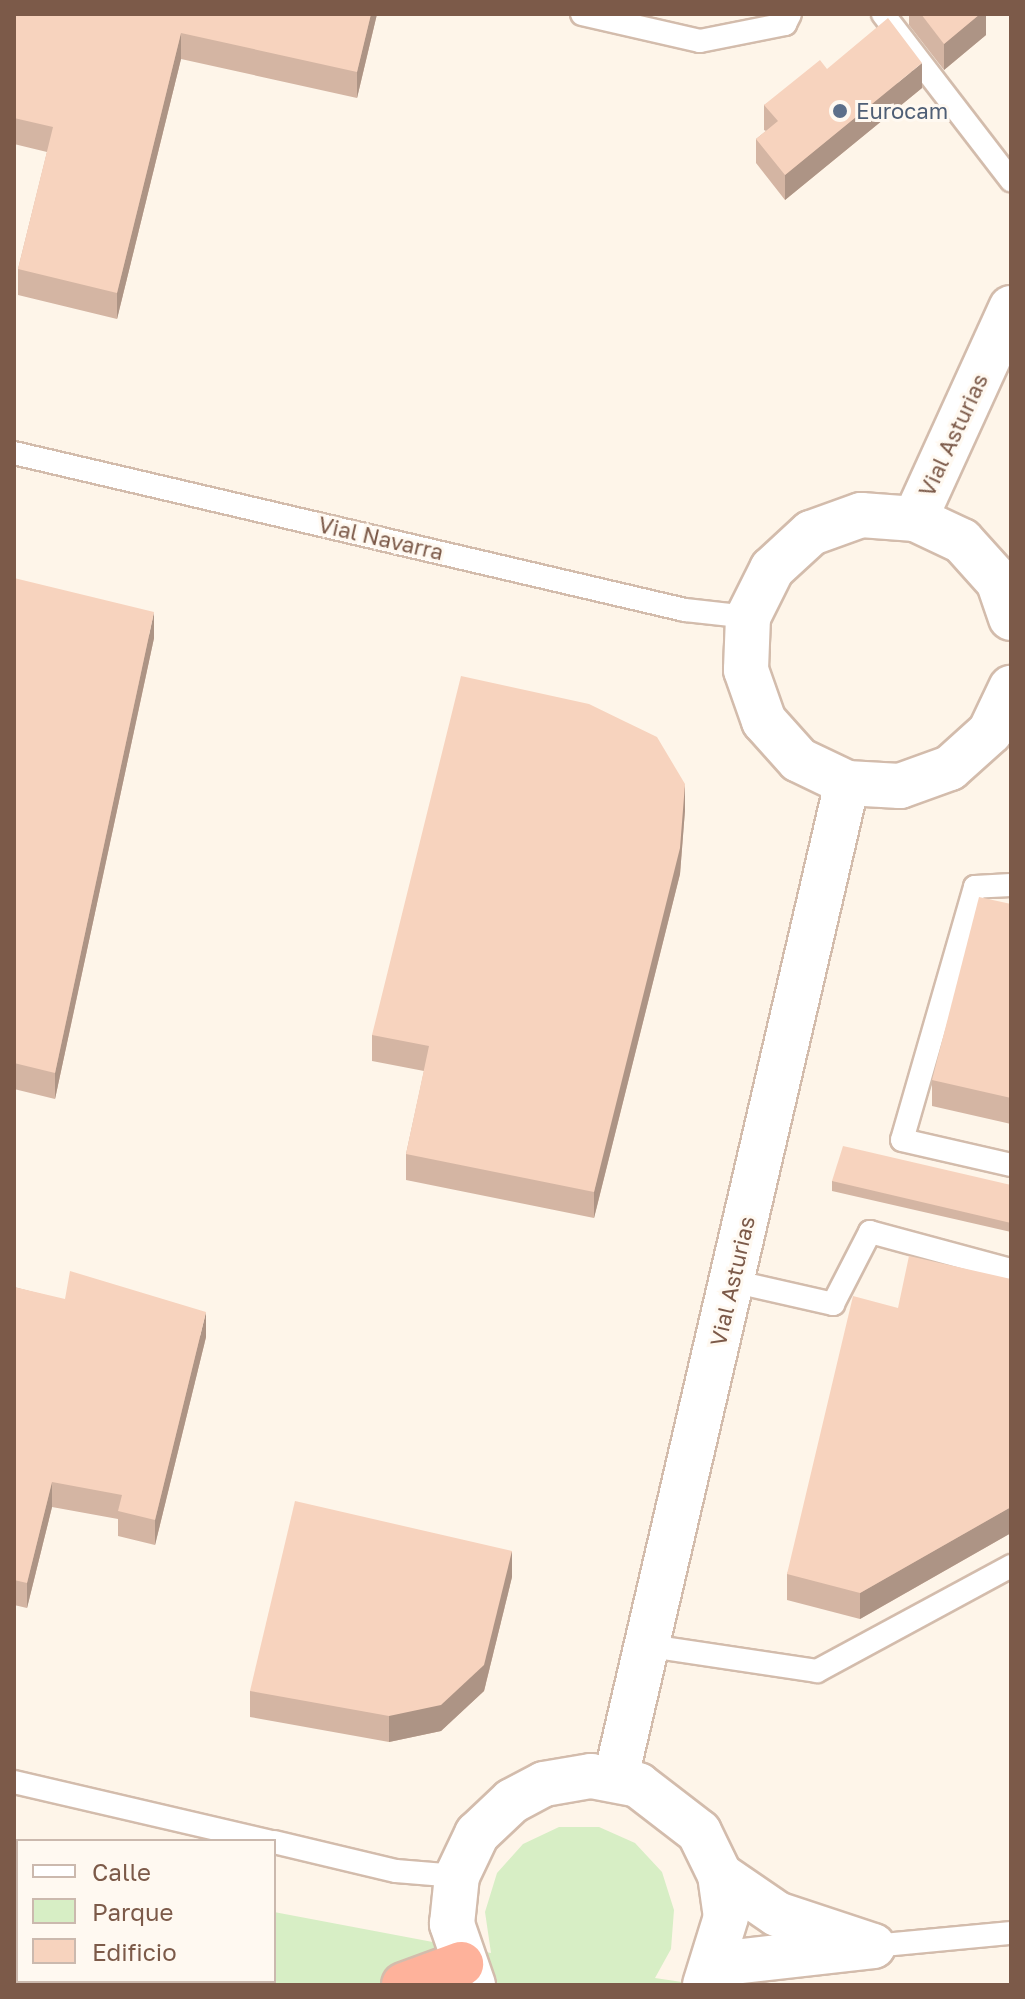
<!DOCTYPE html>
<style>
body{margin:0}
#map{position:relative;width:1025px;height:1999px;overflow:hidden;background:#fef5e9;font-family:"Golos Text",sans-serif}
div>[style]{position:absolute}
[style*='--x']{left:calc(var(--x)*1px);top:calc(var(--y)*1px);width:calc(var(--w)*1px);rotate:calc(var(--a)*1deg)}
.green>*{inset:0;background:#d7eec5}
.roads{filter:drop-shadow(2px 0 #d3bcac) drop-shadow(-2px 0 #d3bcac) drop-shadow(0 2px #d3bcac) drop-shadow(0 -2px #d3bcac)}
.service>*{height:22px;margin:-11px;padding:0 11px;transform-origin:11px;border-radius:11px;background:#fff}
.minor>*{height:44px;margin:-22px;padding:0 22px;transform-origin:22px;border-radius:22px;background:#fff}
.tertiary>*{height:44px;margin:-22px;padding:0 22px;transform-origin:22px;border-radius:22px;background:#fff}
.motorway>*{height:44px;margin:-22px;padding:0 22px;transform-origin:22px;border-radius:22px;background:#feb29b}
.wall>*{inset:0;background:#d4b5a3}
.shaded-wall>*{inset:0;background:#ad9485}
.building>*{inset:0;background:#f7d3be}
.dots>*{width:22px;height:22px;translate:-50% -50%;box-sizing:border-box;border:4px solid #fff9f1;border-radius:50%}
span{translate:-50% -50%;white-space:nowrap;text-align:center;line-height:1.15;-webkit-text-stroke:6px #fff9f1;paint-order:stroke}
.service-label{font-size:22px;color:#4e5e75}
.left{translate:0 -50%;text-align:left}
.street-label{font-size:22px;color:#7c5a49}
.frame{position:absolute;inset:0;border:16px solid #7c5a49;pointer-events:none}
.legend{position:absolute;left:16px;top:1839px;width:260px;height:144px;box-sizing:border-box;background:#fff9f1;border:2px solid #cbb9ae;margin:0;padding:10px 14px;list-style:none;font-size:24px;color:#7c5a49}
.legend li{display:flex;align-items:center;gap:16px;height:40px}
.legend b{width:40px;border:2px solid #cbb9ae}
</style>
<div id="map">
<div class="green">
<div style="clip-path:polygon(559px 1827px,599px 1827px,635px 1843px,662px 1872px,674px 1910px,671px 1949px,655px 1978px,702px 1985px,14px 1985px,14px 1851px,18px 1981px,274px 1981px,274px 1912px,491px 1953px,485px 1912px,497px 1873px,523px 1844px)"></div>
</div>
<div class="roads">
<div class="service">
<div style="--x:582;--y:14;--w:121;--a:12.9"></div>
<div style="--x:700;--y:41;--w:87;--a:-11.3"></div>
<div style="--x:785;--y:24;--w:11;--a:-63"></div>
<div style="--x:883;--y:14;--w:210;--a:52.4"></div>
<div style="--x:14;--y:453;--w:689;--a:13.17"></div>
<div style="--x:685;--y:610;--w:63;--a:6.3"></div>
<div style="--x:1011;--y:885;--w:36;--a:177"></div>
<div style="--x:975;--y:887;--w:263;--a:106.1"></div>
<div style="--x:902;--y:1140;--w:112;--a:12.9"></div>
<div style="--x:732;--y:1281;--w:104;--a:12.8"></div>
<div style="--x:833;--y:1304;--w:81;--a:-62.8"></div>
<div style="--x:870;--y:1232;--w:146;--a:15.1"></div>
<div style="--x:650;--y:1646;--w:169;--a:8.5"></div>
<div style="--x:817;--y:1671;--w:221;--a:-28.4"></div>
<div style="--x:14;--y:1782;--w:261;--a:13.1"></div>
<div style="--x:274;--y:1842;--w:125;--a:13.4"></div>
<div style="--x:396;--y:1871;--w:61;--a:4.7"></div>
<div style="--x:873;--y:1946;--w:139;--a:-5.4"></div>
</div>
<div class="minor">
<div style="--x:716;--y:1964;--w:158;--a:-6.5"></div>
<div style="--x:873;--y:1946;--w:101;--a:-161.6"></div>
<div style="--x:777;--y:1914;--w:69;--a:-145.6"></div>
</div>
<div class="tertiary">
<div style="--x:915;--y:519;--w:232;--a:-65.5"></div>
<div style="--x:1011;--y:618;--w:39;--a:-109"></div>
<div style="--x:998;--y:581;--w:54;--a:-132"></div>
<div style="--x:962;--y:541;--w:52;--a:-154.9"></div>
<div style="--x:915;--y:519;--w:54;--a:-175.8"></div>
<div style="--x:861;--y:515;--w:53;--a:160.2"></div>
<div style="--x:811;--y:533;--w:53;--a:137.3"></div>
<div style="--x:772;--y:569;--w:54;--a:116.6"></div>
<div style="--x:748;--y:617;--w:53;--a:92.2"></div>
<div style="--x:746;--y:670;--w:54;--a:70.6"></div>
<div style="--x:764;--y:721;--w:52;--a:48.1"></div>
<div style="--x:799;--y:760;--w:53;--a:25.6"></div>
<div style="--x:847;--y:783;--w:53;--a:3.2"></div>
<div style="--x:900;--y:786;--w:53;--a:-19.8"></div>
<div style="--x:950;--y:768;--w:54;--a:-42"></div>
<div style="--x:990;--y:732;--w:49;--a:-64.5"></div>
<div style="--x:616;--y:1777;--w:1020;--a:-76.92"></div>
<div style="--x:473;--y:1985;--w:65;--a:-109"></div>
<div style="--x:452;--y:1924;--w:48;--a:-84.1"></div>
<div style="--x:457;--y:1876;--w:47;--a:-64.5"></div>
<div style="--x:477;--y:1834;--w:48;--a:-43.3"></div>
<div style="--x:512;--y:1801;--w:36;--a:-28"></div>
<div style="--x:544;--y:1784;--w:48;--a:-9.7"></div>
<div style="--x:591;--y:1776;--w:48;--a:10.8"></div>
<div style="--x:638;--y:1785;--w:77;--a:37.6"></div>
<div style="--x:699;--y:1832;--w:48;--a:64"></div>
<div style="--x:720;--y:1875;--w:42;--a:81.9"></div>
<div style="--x:726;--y:1917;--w:71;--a:107.2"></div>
</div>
<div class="motorway">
<div style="--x:14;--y:1976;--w:4;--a:0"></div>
<div style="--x:83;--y:1981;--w:51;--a:4.5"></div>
<div style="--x:404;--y:1985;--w:61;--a:-20.2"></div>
</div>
</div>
<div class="wall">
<div style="clip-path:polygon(14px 14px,377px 14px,357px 98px,181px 59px,117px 319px,18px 295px,18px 269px,47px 152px,14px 144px)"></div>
<div style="clip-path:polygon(909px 14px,986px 14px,986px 35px,944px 70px,909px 25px)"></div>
<div style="clip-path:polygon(827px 69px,922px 88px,785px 200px,756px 163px,756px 139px,766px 131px,764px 130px,764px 105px)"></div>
<div style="clip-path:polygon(14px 578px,154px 638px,55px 1099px,14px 1089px)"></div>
<div style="clip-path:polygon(685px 810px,680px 874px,594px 1218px,406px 1180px,406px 1154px,424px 1071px,372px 1061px,372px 1035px)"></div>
<div style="clip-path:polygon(1011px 904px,1011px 1124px,932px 1106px,932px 1080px)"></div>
<div style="clip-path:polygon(832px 1181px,1011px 1185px,1011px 1232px,832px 1191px)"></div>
<div style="clip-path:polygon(1011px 1279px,1011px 1533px,860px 1619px,787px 1600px,787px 1574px,898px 1308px)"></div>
<div style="clip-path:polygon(14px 1287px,206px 1337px,155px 1545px,118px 1536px,118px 1519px,52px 1507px,27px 1608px,14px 1605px)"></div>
<div style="clip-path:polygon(512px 1577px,484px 1691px,441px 1731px,389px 1742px,250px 1717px,250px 1691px)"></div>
</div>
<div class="shaded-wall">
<div style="clip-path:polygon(371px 14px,377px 14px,357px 98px,357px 72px)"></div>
<div style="clip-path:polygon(980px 14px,986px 14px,986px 35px,944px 70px,944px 44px)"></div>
<div style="clip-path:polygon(181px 33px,181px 59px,117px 319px,117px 293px)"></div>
<div style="clip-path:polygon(922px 63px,922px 88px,785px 200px,785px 175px)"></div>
<div style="clip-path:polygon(154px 612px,154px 638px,55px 1099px,55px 1073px)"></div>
<div style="clip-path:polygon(685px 784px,685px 810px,680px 874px,594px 1218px,594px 1192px)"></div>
<div style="clip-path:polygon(206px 1312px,206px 1337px,155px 1545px,155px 1520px)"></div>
<div style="clip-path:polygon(52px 1482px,52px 1507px,27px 1608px,27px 1583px)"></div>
<div style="clip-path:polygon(1011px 1507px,1011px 1533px,860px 1619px,860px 1593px)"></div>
<div style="clip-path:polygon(512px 1551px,512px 1577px,484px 1691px,441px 1731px,389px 1742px,389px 1716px)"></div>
</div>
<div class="building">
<div style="clip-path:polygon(14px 14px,371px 14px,357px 72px,181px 33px,117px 293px,18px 269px,53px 127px,14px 118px)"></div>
<div style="clip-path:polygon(921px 14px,980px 14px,944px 44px)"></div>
<div style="clip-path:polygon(888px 18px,922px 63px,785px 175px,756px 139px,778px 121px,764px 105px,820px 60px,827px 69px)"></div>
<div style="clip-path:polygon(14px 578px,154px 612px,55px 1073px,14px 1063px)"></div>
<div style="clip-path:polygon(461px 676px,589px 704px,657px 737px,685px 784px,680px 848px,594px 1192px,406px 1154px,429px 1046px,372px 1035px)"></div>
<div style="clip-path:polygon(979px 897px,1011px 904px,1011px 1098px,932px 1080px)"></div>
<div style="clip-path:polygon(843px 1146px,1011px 1185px,1011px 1223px,832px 1181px)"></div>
<div style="clip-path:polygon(909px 1256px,1011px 1279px,1011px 1507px,860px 1593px,787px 1574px,853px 1296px,898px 1308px)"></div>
<div style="clip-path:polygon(70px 1271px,206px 1312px,155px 1520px,118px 1511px,122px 1495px,52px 1482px,27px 1583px,14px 1580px,14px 1287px,65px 1299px)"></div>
<div style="clip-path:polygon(295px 1501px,512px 1551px,484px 1665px,441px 1705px,389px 1716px,250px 1691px)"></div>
</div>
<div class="dots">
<div style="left:840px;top:111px;background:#5c6f8a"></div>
</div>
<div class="service-label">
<span class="left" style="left:856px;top:111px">Eurocam</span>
</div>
<div class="street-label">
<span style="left:953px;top:435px;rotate:-65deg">Vial Asturias</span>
<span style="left:381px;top:538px;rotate:13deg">Vial Navarra</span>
<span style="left:732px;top:1281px;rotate:-77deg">Vial Asturias</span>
</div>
<div class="frame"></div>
<ul class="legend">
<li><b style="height:10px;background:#fff"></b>Calle</li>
<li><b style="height:22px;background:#d7eec5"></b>Parque</li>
<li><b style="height:22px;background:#f7d3be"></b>Edificio</li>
</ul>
</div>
